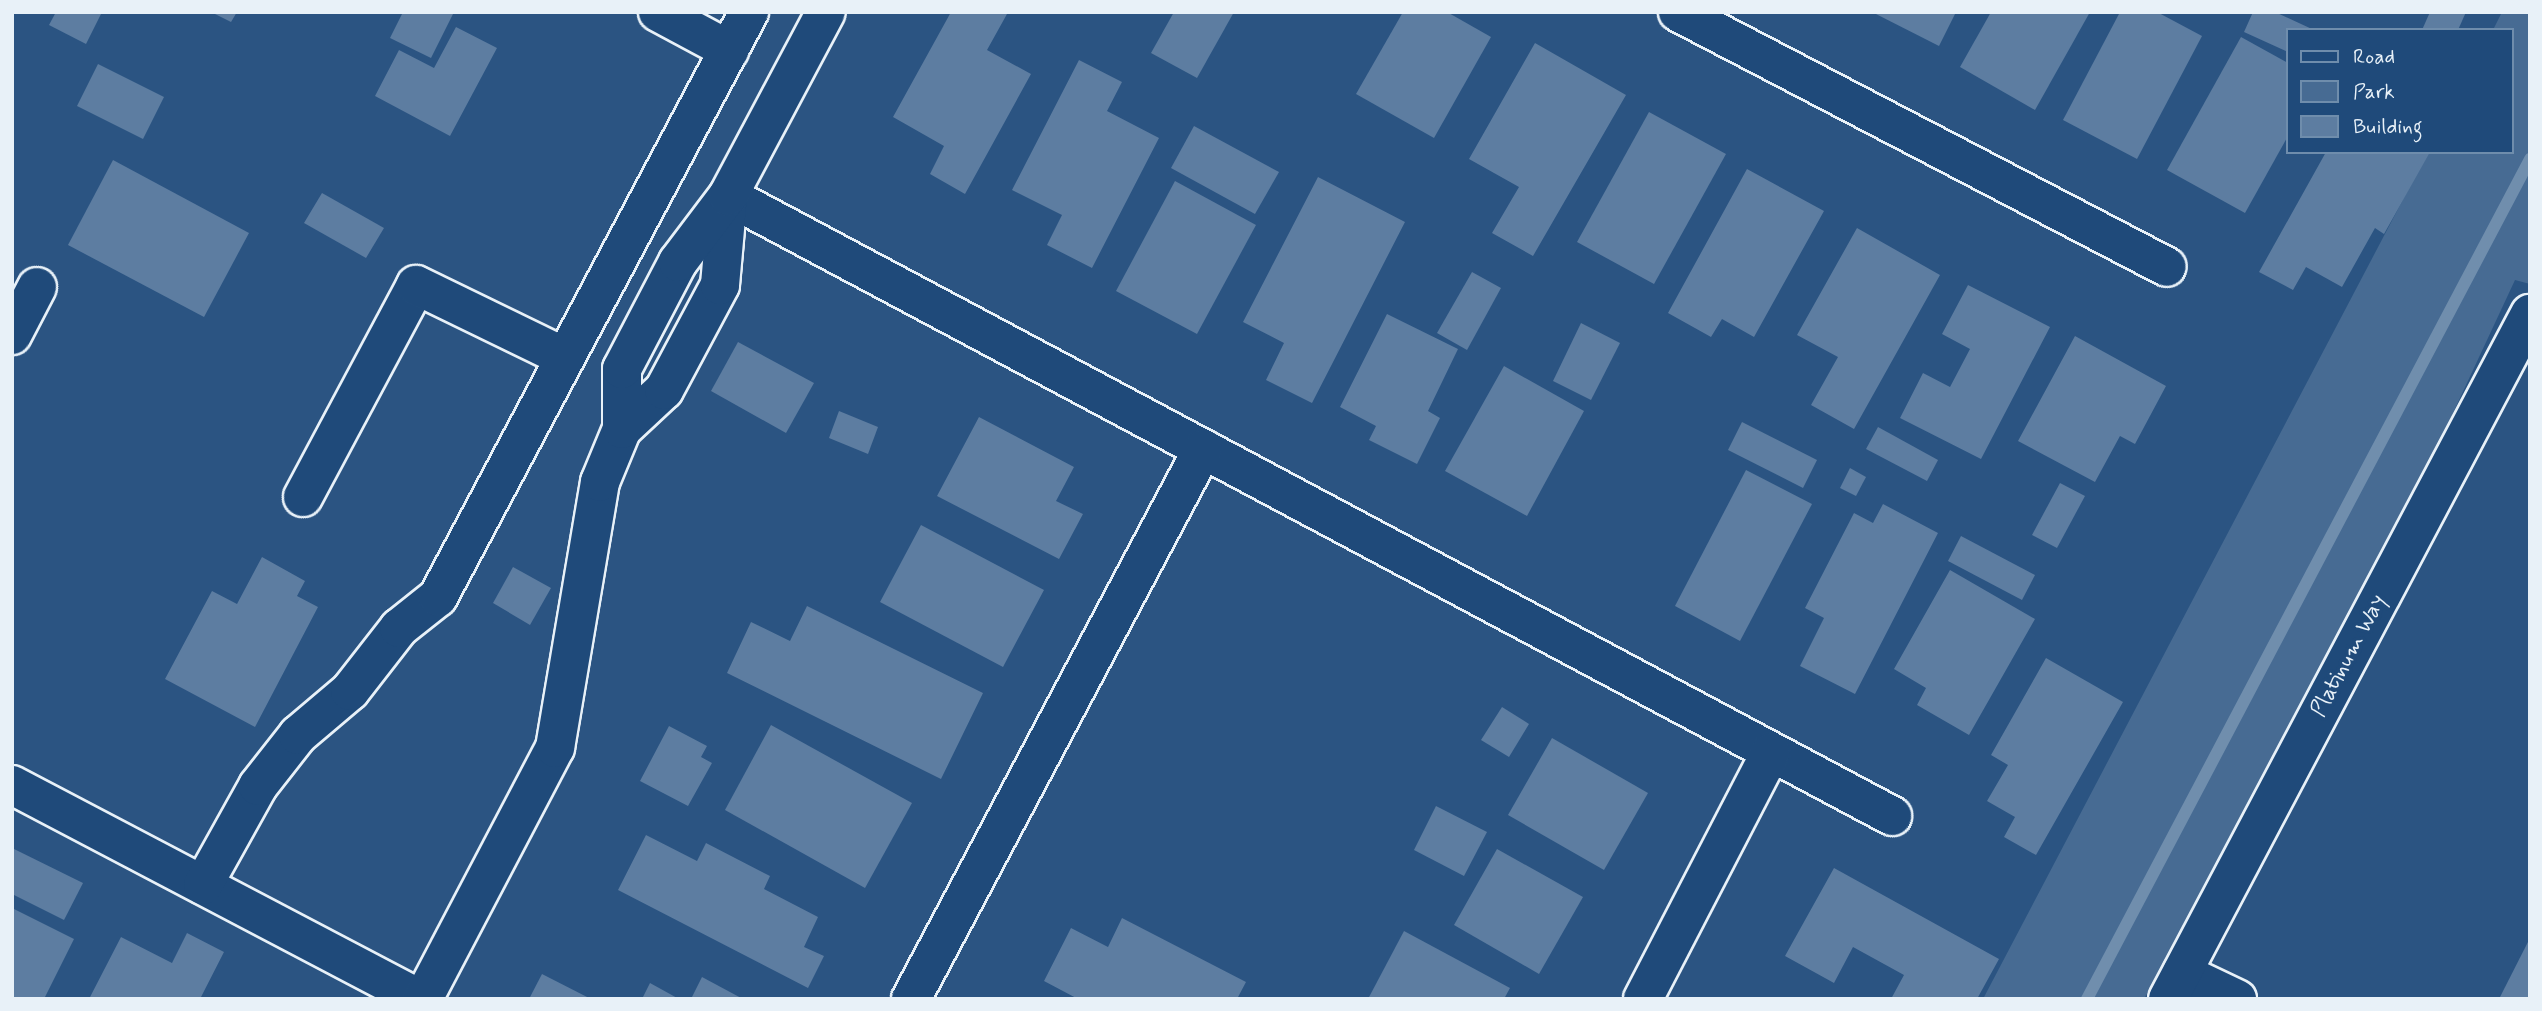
<!DOCTYPE html>
<style>
body{margin:0}
#map{position:relative;width:2542px;height:1011px;overflow:hidden;background:#2b5482;font-family:Mynerve,sans-serif}
div>[style]{position:absolute}
[style*='--x']{left:calc(var(--x)*1px);top:calc(var(--y)*1px);width:calc(var(--w)*1px);rotate:calc(var(--a)*1deg)}
.green>*{inset:0;background:#476b93}
.stream>*{height:12px;margin:-6px;padding:0 6px;transform-origin:6px;border-radius:6px;background:#708ead}
.building>*{inset:0;background:#5d7da1}
.roads{filter:drop-shadow(2px 0 #e8f1f8) drop-shadow(-2px 0 #e8f1f8) drop-shadow(0 2px #e8f1f8) drop-shadow(0 -2px #e8f1f8)}
.minor>*{height:38px;margin:-19px;padding:0 19px;transform-origin:19px;border-radius:19px;background:#1f4a7a}
span{translate:-50% -50%;white-space:nowrap;text-align:center;line-height:1.15;-webkit-text-stroke:7px #1f4a7a;paint-order:stroke}
.street-label{font-size:23px;color:#e8f1f8}
.frame{position:absolute;inset:0;border:14px solid #e8f1f8;pointer-events:none}
.legend{position:absolute;left:2286px;top:28px;width:228px;height:126px;box-sizing:border-box;background:#1f4a7a;border:2px solid #6f8dac;margin:0;padding:9px 12px;list-style:none;font-size:21px;color:#e8f1f8}
.legend li{display:flex;align-items:center;gap:14px;height:35px}
.legend b{width:35px;border:2px solid #6f8dac}
</style>
<div id="map">
<div class="green">
<div style="clip-path:polygon(2502px 12px,2530px 12px,2530px 284px,2515px 280px,2342px 651px,2144px 999px,1983px 999px,2428px 152px,2512px 152px,2512px 30px,2493px 30px)"></div>
</div>
<div class="stream">
<div style="--x:2087;--y:999;--w:950;--a:-62.19"></div>
</div>
<div class="building">
<div style="clip-path:polygon(56px 12px,102px 12px,86px 44px,49px 25px)"></div>
<div style="clip-path:polygon(211px 12px,237px 12px,231px 22px)"></div>
<div style="clip-path:polygon(403px 12px,454px 12px,431px 58px,390px 38px)"></div>
<div style="clip-path:polygon(951px 12px,1007px 14px,987px 50px,1031px 74px,965px 194px,930px 174px,944px 146px,893px 117px)"></div>
<div style="clip-path:polygon(1174px 12px,1234px 12px,1197px 78px,1151px 53px)"></div>
<div style="clip-path:polygon(1403px 12px,1447px 12px,1491px 37px,1434px 138px,1356px 94px)"></div>
<div style="clip-path:polygon(1872px 12px,1956px 12px,1939px 46px)"></div>
<div style="clip-path:polygon(1991px 12px,2090px 12px,2035px 110px,1960px 67px)"></div>
<div style="clip-path:polygon(2120px 12px,2157px 12px,2202px 36px,2137px 159px,2063px 120px)"></div>
<div style="clip-path:polygon(2253px 12px,2275px 12px,2314px 30px,2288px 30px,2288px 52px,2244px 32px)"></div>
<div style="clip-path:polygon(2430px 12px,2466px 12px,2458px 30px,2422px 30px)"></div>
<div style="clip-path:polygon(456px 27px,497px 48px,450px 136px,375px 96px,399px 50px,434px 68px)"></div>
<div style="clip-path:polygon(2241px 37px,2288px 63px,2288px 136px,2245px 213px,2167px 170px)"></div>
<div style="clip-path:polygon(1535px 43px,1626px 95px,1533px 256px,1492px 233px,1519px 187px,1469px 159px)"></div>
<div style="clip-path:polygon(1079px 60px,1122px 82px,1107px 111px,1159px 138px,1092px 268px,1047px 245px,1062px 215px,1012px 190px)"></div>
<div style="clip-path:polygon(98px 64px,164px 97px,143px 139px,77px 106px)"></div>
<div style="clip-path:polygon(1649px 112px,1726px 154px,1654px 284px,1577px 242px)"></div>
<div style="clip-path:polygon(1194px 126px,1279px 172px,1255px 214px,1171px 168px)"></div>
<div style="clip-path:polygon(2326px 152px,2430px 152px,2384px 234px,2375px 228px,2342px 287px,2306px 267px,2293px 290px,2259px 272px)"></div>
<div style="clip-path:polygon(113px 160px,249px 233px,204px 317px,68px 245px)"></div>
<div style="clip-path:polygon(1747px 169px,1824px 211px,1754px 337px,1722px 319px,1711px 337px,1668px 313px)"></div>
<div style="clip-path:polygon(1318px 177px,1405px 222px,1312px 403px,1266px 380px,1284px 343px,1243px 322px)"></div>
<div style="clip-path:polygon(1175px 181px,1256px 225px,1197px 334px,1116px 291px)"></div>
<div style="clip-path:polygon(322px 193px,384px 228px,366px 258px,304px 223px)"></div>
<div style="clip-path:polygon(1857px 228px,1940px 275px,1854px 429px,1811px 405px,1838px 357px,1797px 335px)"></div>
<div style="clip-path:polygon(1472px 272px,1501px 288px,1467px 350px,1437px 333px)"></div>
<div style="clip-path:polygon(1968px 285px,2050px 327px,1981px 459px,1900px 418px,1923px 373px,1950px 387px,1970px 349px,1942px 334px)"></div>
<div style="clip-path:polygon(1387px 314px,1458px 349px,1428px 411px,1440px 418px,1417px 464px,1369px 440px,1376px 426px,1340px 407px)"></div>
<div style="clip-path:polygon(1581px 323px,1620px 343px,1591px 400px,1553px 381px)"></div>
<div style="clip-path:polygon(2075px 336px,2166px 386px,2135px 444px,2120px 436px,2095px 482px,2018px 441px)"></div>
<div style="clip-path:polygon(738px 342px,814px 383px,786px 433px,711px 391px)"></div>
<div style="clip-path:polygon(1504px 366px,1584px 411px,1527px 516px,1445px 471px)"></div>
<div style="clip-path:polygon(839px 411px,878px 427px,868px 454px,829px 438px)"></div>
<div style="clip-path:polygon(979px 417px,1074px 467px,1056px 501px,1083px 514px,1059px 559px,937px 496px)"></div>
<div style="clip-path:polygon(1742px 422px,1817px 460px,1803px 488px,1728px 450px)"></div>
<div style="clip-path:polygon(1878px 427px,1938px 460px,1927px 481px,1866px 449px)"></div>
<div style="clip-path:polygon(1850px 468px,1866px 477px,1856px 496px,1840px 488px)"></div>
<div style="clip-path:polygon(1746px 470px,1812px 504px,1740px 641px,1675px 606px)"></div>
<div style="clip-path:polygon(2060px 483px,2085px 496px,2057px 548px,2032px 535px)"></div>
<div style="clip-path:polygon(1883px 504px,1938px 533px,1855px 694px,1800px 666px,1824px 618px,1805px 608px,1854px 513px,1873px 523px)"></div>
<div style="clip-path:polygon(921px 525px,1044px 590px,1003px 667px,880px 602px)"></div>
<div style="clip-path:polygon(1961px 536px,2035px 575px,2022px 600px,1948px 561px)"></div>
<div style="clip-path:polygon(262px 557px,305px 581px,297px 596px,318px 607px,255px 727px,165px 679px,212px 591px,237px 604px)"></div>
<div style="clip-path:polygon(513px 567px,551px 588px,530px 625px,493px 603px)"></div>
<div style="clip-path:polygon(1950px 570px,2035px 619px,1969px 735px,1917px 705px,1926px 688px,1894px 669px)"></div>
<div style="clip-path:polygon(807px 606px,983px 693px,941px 779px,727px 673px,751px 622px,790px 641px)"></div>
<div style="clip-path:polygon(2046px 658px,2123px 702px,2036px 855px,2004px 837px,2015px 817px,1987px 801px,2008px 765px,1991px 755px)"></div>
<div style="clip-path:polygon(1502px 707px,1529px 724px,1509px 757px,1481px 740px)"></div>
<div style="clip-path:polygon(771px 725px,912px 803px,865px 888px,725px 810px)"></div>
<div style="clip-path:polygon(669px 726px,707px 746px,701px 757px,712px 763px,688px 806px,640px 781px)"></div>
<div style="clip-path:polygon(1552px 738px,1648px 793px,1604px 870px,1508px 815px)"></div>
<div style="clip-path:polygon(1436px 806px,1487px 832px,1464px 876px,1414px 850px)"></div>
<div style="clip-path:polygon(646px 835px,697px 861px,706px 843px,770px 876px,764px 889px,818px 917px,804px 947px,824px 956px,808px 988px,618px 890px)"></div>
<div style="clip-path:polygon(12px 848px,83px 883px,64px 920px,12px 894px)"></div>
<div style="clip-path:polygon(1497px 849px,1583px 897px,1539px 974px,1454px 925px)"></div>
<div style="clip-path:polygon(1834px 868px,1999px 959px,1977px 999px,1891px 999px,1904px 975px,1853px 947px,1834px 983px,1785px 956px)"></div>
<div style="clip-path:polygon(12px 908px,74px 939px,44px 999px,12px 999px)"></div>
<div style="clip-path:polygon(1122px 918px,1246px 982px,1237px 999px,1078px 999px,1044px 981px,1071px 928px,1108px 947px)"></div>
<div style="clip-path:polygon(1404px 931px,1510px 988px,1504px 999px,1368px 999px)"></div>
<div style="clip-path:polygon(187px 933px,224px 952px,200px 999px,89px 999px,121px 937px,172px 963px)"></div>
<div style="clip-path:polygon(2530px 938px,2530px 999px,2499px 999px)"></div>
<div style="clip-path:polygon(542px 974px,591px 999px,529px 999px)"></div>
<div style="clip-path:polygon(702px 977px,743px 999px,691px 999px)"></div>
<div style="clip-path:polygon(650px 983px,679px 999px,642px 999px)"></div>
</div>
<div class="roads">
<div class="minor">
<div style="--x:658;--y:12;--w:81;--a:28.2"></div>
<div style="--x:1678;--y:12;--w:551;--a:27.54"></div>
<div style="--x:728;--y:196;--w:1319;--a:28.04"></div>
<div style="--x:12;--y:335;--w:54;--a:-62.5"></div>
<div style="--x:622;--y:429;--w:57;--a:-42.9"></div>
<div style="--x:664;--y:390;--w:119;--a:-61.9"></div>
<div style="--x:720;--y:285;--w:89;--a:-84.9"></div>
<div style="--x:303;--y:497;--w:240;--a:-61.9"></div>
<div style="--x:416;--y:285;--w:165;--a:25.9"></div>
<div style="--x:12;--y:785;--w:461;--a:27.7"></div>
<div style="--x:203;--y:885;--w:113;--a:-60.9"></div>
<div style="--x:258;--y:786;--w:65;--a:-51.9"></div>
<div style="--x:298;--y:735;--w:68;--a:-40.2"></div>
<div style="--x:350;--y:691;--w:80;--a:-52.1"></div>
<div style="--x:399;--y:628;--w:50;--a:-38.5"></div>
<div style="--x:438;--y:597;--w:663;--a:-62"></div>
<div style="--x:2182;--y:973;--w:61;--a:25.3"></div>
<div style="--x:423;--y:999;--w:284;--a:-62.3"></div>
<div style="--x:555;--y:748;--w:270;--a:-80.4"></div>
<div style="--x:600;--y:482;--w:57;--a:-67.5"></div>
<div style="--x:622;--y:429;--w:60;--a:-90"></div>
<div style="--x:622;--y:369;--w:121;--a:-62.4"></div>
<div style="--x:678;--y:262;--w:83;--a:-52.9"></div>
<div style="--x:728;--y:196;--w:208;--a:-62"></div>
<div style="--x:911;--y:999;--w:623;--a:-62.04"></div>
<div style="--x:1643;--y:999;--w:278;--a:-62.6"></div>
<div style="--x:2168;--y:999;--w:775;--a:-62.15"></div>
</div>
</div>
<div class="street-label">
<span style="left:2349px;top:656px;rotate:-62deg">Platinum Way</span>
</div>
<div class="frame"></div>
<ul class="legend">
<li><b style="height:9px;background:#1f4a7a"></b>Road</li>
<li><b style="height:19px;background:#476b93"></b>Park</li>
<li><b style="height:19px;background:#5d7da1"></b>Building</li>
</ul>
</div>
